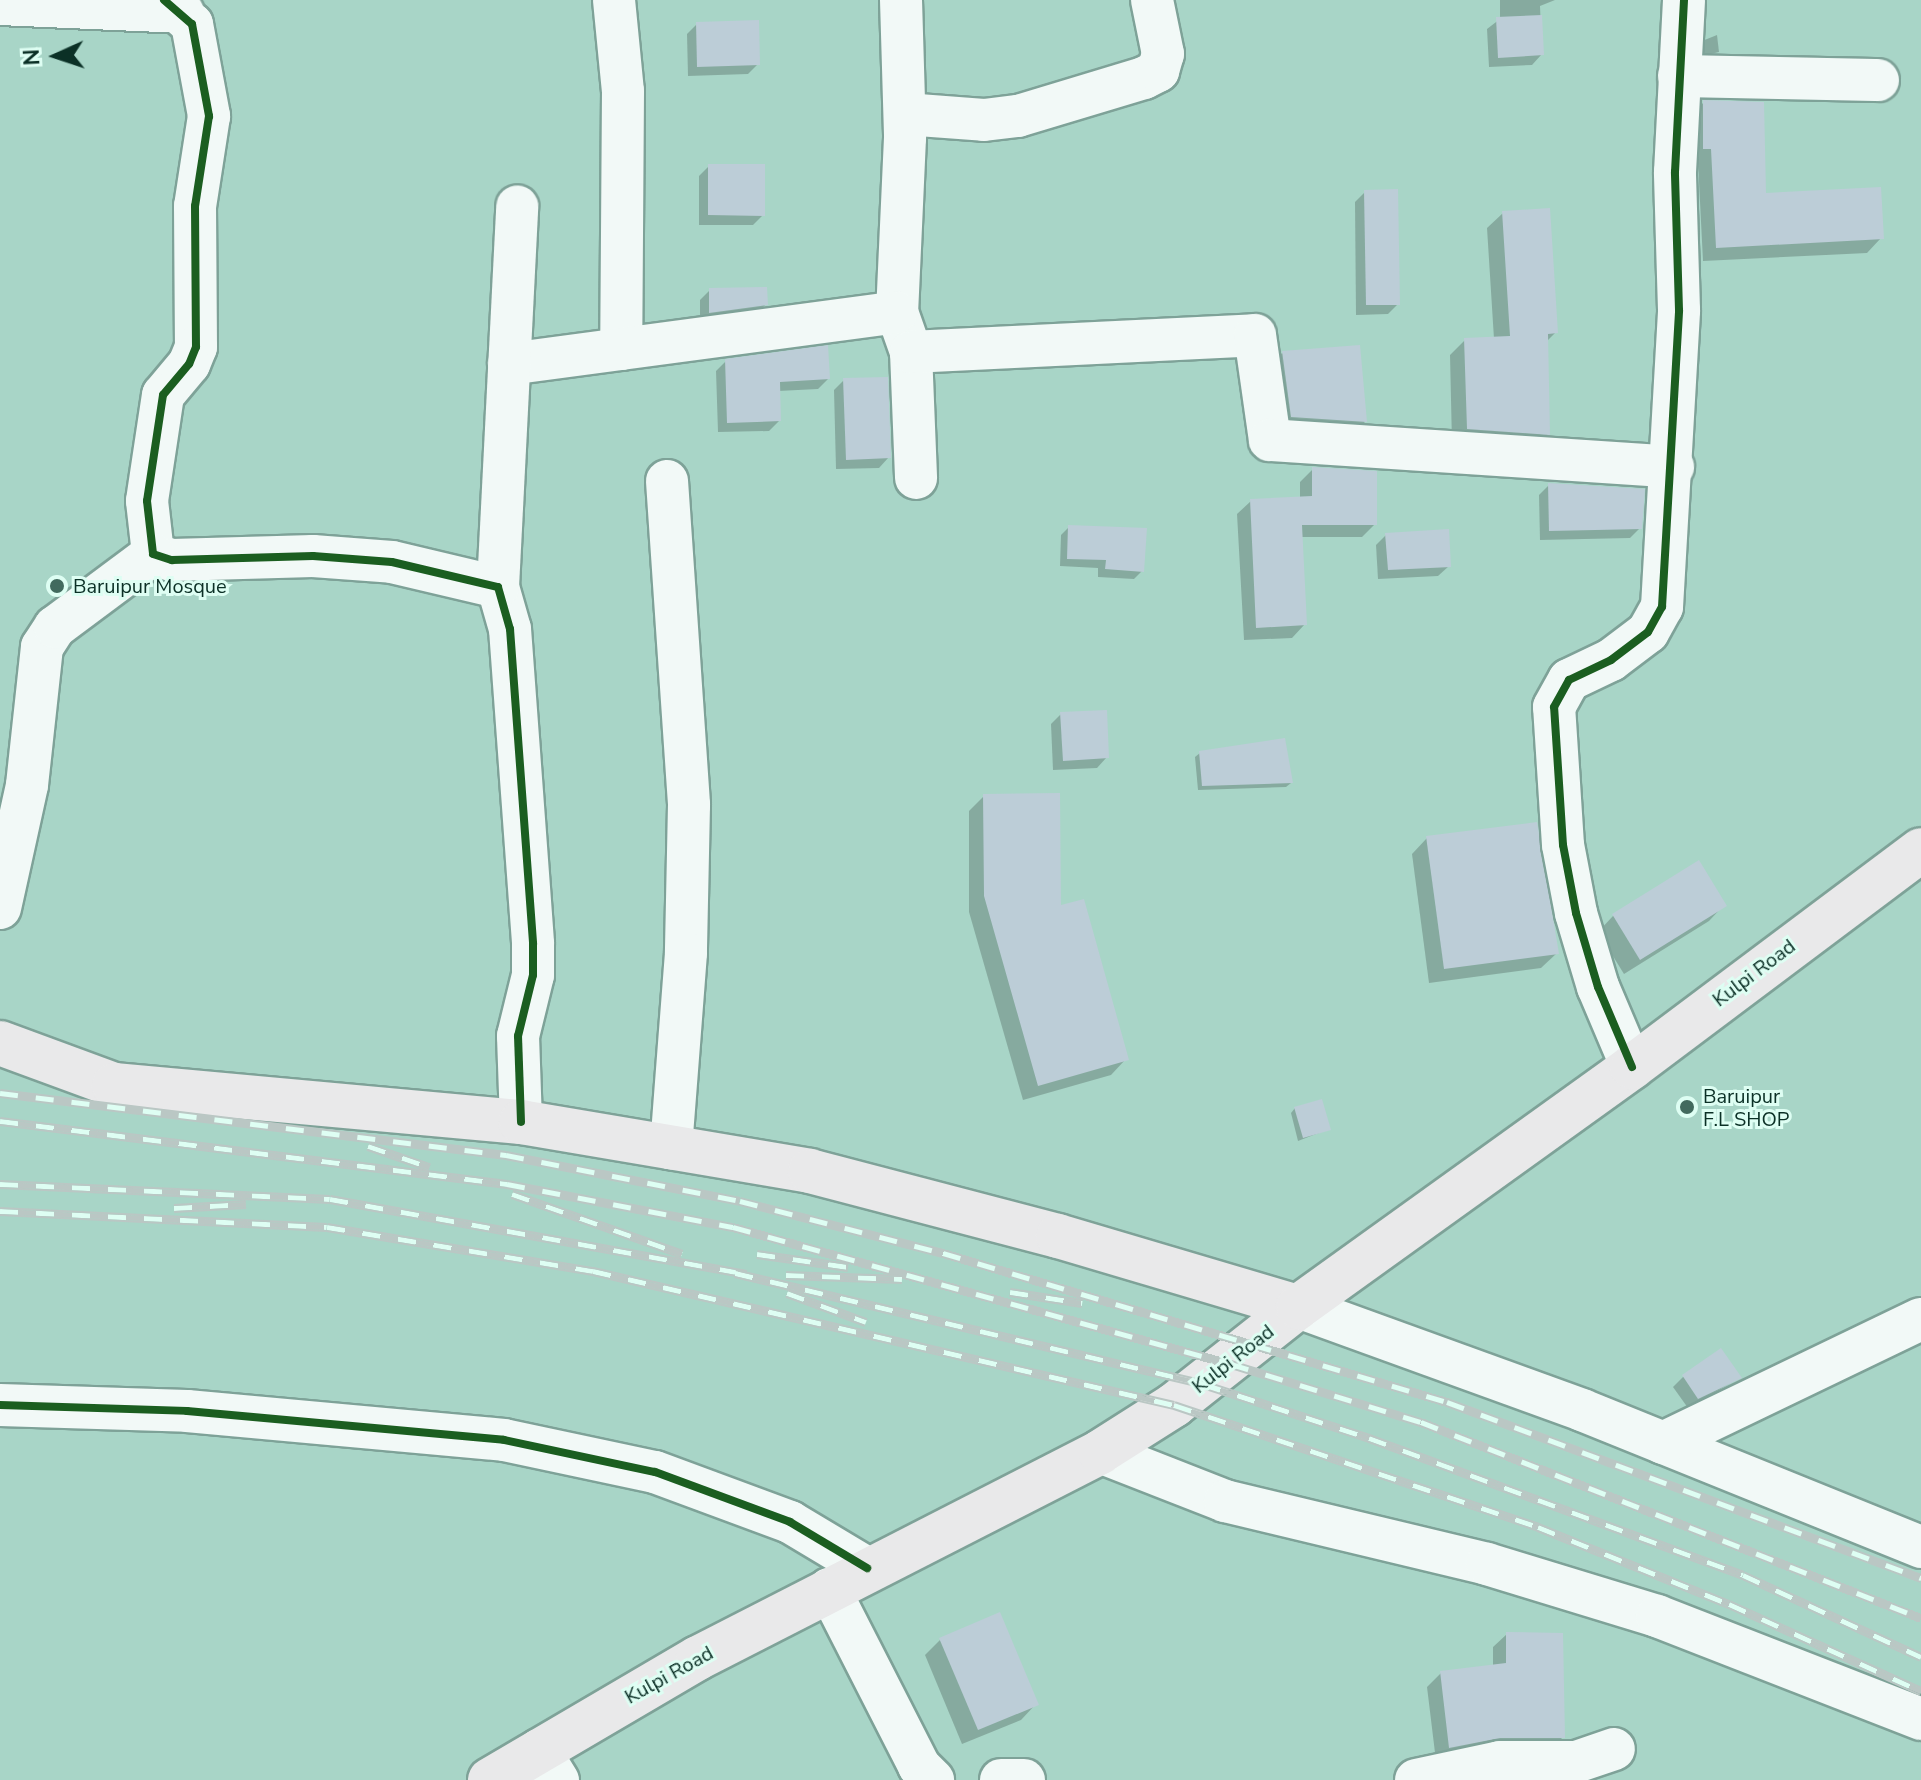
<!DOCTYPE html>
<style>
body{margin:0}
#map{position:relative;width:1921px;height:1780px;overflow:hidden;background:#a8d5c7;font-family:"Nunito Sans",sans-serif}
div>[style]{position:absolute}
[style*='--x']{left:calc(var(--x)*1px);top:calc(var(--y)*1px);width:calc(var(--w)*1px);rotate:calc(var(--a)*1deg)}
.shadow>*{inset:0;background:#0003}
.building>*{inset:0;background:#bccdd7}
.roads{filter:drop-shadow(2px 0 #7ea298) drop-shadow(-2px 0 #7ea298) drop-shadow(0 2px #7ea298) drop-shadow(0 -2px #7ea298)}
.minor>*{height:42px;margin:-21px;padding:0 21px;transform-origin:21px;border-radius:21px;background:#f2f9f7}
.major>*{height:44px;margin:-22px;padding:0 22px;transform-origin:22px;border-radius:22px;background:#e9e9ea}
.rail>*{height:9px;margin-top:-4.5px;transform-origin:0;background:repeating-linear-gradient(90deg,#defef3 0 18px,#bac7c4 0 36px);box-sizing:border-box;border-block:2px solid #bac7c4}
.cycleway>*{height:8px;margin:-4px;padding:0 4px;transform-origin:4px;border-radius:4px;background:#1b5e20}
.dots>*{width:22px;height:22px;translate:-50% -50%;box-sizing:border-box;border:4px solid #defef3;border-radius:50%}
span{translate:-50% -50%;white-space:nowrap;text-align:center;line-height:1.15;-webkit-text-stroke:6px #defef3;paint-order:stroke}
.poi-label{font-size:20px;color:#0b3026}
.left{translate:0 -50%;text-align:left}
.street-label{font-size:20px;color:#0b3026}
.north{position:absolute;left:16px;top:16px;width:80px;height:80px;-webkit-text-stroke:6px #defef3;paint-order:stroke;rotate:267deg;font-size:22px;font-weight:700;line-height:32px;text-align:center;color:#0b3026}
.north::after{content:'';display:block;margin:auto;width:28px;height:36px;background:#0b3026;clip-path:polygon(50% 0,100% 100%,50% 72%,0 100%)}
</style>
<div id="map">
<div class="shadow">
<div style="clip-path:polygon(1500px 0,1555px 0,1540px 6px,1542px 54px,1532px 65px,1489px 67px,1487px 29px,1500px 19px)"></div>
<div style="clip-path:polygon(697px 24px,758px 64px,748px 74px,688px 76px,687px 34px)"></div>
<div style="clip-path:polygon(1717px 35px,1719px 52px,1702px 56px,1702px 41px)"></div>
<div style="clip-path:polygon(1704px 102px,1764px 195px,1881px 238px,1867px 253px,1703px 261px,1698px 162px,1689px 162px,1689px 117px)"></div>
<div style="clip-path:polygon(709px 166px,763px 215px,753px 225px,699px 225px,699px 176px)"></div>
<div style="clip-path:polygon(1365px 192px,1398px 304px,1388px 314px,1356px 315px,1355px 202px)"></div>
<div style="clip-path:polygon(1503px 213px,1556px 332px,1546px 342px,1548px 434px,1533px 449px,1452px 444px,1450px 355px,1465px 340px,1494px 339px,1487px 228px)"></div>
<div style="clip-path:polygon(710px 290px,766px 304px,756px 315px,700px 322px,700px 300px)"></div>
<div style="clip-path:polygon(1282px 353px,1365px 422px,1349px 437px,1276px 432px,1267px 369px)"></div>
<div style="clip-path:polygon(726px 361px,828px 379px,818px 389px,778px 391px,779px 421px,769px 431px,718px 432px,716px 371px)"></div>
<div style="clip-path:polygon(844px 380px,889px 457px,879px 468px,836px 469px,834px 390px)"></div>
<div style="clip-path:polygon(1313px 469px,1375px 524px,1362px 537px,1301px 537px,1305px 624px,1292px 638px,1244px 640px,1237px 514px,1251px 501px,1300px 498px,1300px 482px)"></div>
<div style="clip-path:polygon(1549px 485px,1640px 528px,1630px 538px,1540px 540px,1539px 495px)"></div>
<div style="clip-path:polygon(1069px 527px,1142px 571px,1134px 579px,1098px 577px,1098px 568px,1060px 566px,1061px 535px)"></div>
<div style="clip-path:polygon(1386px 535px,1449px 566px,1438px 576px,1378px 579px,1376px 545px)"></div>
<div style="clip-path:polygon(1061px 714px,1107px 757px,1097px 768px,1053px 770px,1051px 724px)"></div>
<div style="clip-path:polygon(1200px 753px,1291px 783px,1286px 787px,1198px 790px,1195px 757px)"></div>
<div style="clip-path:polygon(984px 796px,1059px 908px,1126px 1059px,1111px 1075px,1023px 1100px,969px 912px,969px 811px)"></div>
<div style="clip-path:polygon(1427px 838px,1557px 953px,1541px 968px,1429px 983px,1412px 854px)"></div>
<div style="clip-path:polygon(1698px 863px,1724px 905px,1709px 921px,1624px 974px,1598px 932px,1613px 916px)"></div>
<div style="clip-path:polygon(1295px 1108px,1329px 1129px,1298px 1141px,1291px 1113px)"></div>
<div style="clip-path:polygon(1683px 1377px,1739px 1378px,1688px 1408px,1673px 1387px)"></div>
<div style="clip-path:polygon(1507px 1634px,1563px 1737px,1549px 1751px,1436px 1761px,1427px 1687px,1441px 1673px,1493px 1667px,1493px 1647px)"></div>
<div style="clip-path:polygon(940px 1640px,1036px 1704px,1021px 1720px,962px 1744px,925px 1655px)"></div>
</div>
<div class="building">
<div style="clip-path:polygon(1542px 15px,1544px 55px,1498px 58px,1496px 17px)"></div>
<div style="clip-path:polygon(759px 20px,760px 65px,697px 67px,696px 22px)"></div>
<div style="clip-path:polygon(1703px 100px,1764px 102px,1766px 193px,1881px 187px,1884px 239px,1716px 248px,1711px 149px,1703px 149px)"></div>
<div style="clip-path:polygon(708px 164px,765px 164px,765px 216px,708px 215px)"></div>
<div style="clip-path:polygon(1398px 189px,1400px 305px,1366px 305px,1364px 190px)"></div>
<div style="clip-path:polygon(1550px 208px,1558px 333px,1548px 334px,1550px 435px,1467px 429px,1464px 338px,1510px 336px,1502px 211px)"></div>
<div style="clip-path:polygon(767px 287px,768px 305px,709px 313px,709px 288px)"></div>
<div style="clip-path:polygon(828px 345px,830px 379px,780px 382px,781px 421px,727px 423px,725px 359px)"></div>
<div style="clip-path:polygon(1360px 345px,1367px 422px,1291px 417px,1282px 351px)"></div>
<div style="clip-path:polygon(888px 377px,891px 458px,846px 460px,843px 378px)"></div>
<div style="clip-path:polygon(1312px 467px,1377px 471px,1377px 525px,1302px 525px,1307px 625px,1256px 628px,1250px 499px,1312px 496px)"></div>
<div style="clip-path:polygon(1548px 483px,1645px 489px,1642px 529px,1549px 531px)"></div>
<div style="clip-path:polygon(1068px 525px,1147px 528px,1144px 572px,1105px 569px,1106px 560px,1067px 559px)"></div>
<div style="clip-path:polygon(1449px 529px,1451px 567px,1388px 570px,1385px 533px)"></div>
<div style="clip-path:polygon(1107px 710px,1109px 758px,1063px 761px,1060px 712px)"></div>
<div style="clip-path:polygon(1285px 738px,1293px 783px,1202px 786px,1199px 751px)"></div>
<div style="clip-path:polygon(1060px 793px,1061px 905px,1084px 899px,1129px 1060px,1038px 1086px,984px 896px,983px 794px)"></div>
<div style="clip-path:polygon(1537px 822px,1559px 954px,1444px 969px,1426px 836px)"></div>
<div style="clip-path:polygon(1699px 860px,1727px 906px,1640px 960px,1612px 914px)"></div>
<div style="clip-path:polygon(1322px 1099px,1331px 1130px,1303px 1138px,1294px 1107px)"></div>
<div style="clip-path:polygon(1721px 1348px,1742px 1378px,1698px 1399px,1682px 1375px)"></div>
<div style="clip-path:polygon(1000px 1612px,1039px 1705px,978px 1730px,939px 1638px)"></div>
<div style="clip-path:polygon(1506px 1632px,1563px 1633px,1565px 1738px,1500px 1738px,1449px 1748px,1440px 1671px,1506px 1663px)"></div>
</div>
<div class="roads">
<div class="minor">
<div style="--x:164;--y:0;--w:37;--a:41"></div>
<div style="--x:192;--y:24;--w:94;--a:79.5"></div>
<div style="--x:209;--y:116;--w:91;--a:98.8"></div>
<div style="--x:195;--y:206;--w:141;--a:89.6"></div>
<div style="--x:196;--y:347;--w:18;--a:112"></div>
<div style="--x:189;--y:364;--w:40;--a:130"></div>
<div style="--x:163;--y:395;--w:107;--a:98.6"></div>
<div style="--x:147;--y:501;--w:53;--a:83.5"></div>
<div style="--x:153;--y:554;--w:20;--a:18"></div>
<div style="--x:172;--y:560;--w:141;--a:-1.6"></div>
<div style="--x:313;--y:556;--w:79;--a:4.3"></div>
<div style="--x:392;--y:562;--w:109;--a:13.3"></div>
<div style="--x:498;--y:587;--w:44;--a:74.1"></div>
<div style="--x:510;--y:629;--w:316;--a:85.8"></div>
<div style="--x:533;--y:944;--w:31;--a:90"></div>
<div style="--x:533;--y:975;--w:63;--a:103.8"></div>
<div style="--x:518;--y:1036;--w:86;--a:88"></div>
<div style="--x:614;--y:0;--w:91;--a:84.4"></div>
<div style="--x:623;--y:91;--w:258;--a:90.4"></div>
<div style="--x:901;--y:0;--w:138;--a:88.3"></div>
<div style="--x:905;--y:138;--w:174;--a:92.6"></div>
<div style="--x:897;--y:312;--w:42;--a:70.7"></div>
<div style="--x:911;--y:352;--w:126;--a:87.7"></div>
<div style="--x:0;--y:4;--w:183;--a:2.5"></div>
<div style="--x:1679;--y:76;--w:199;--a:1.2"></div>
<div style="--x:905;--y:114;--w:79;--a:4.3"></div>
<div style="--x:984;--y:120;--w:34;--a:-7"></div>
<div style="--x:1018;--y:116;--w:132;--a:-16.8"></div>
<div style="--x:1144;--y:78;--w:16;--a:-27"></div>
<div style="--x:1158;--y:71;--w:18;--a:-74"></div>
<div style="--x:1163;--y:54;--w:55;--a:-101.5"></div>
<div style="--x:911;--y:352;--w:344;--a:-2.8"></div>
<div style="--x:1255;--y:335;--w:106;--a:81.9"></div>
<div style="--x:1270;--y:440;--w:404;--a:3.8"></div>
<div style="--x:509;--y:364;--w:391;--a:-7.6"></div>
<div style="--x:667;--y:481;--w:325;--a:86.1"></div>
<div style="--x:689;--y:805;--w:148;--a:91.2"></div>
<div style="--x:686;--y:953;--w:196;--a:94.4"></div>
<div style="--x:498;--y:587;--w:381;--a:-87.1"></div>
<div style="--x:0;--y:908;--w:126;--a:-77.6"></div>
<div style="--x:27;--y:785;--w:139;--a:-83.8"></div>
<div style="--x:42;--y:647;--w:24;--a:-57"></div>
<div style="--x:55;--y:627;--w:122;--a:-36.7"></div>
<div style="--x:1632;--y:1067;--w:87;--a:-113"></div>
<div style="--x:1598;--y:987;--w:77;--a:-106.6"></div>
<div style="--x:1576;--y:913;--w:69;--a:-100.8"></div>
<div style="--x:1563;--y:845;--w:138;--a:-93.7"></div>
<div style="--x:1554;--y:707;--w:31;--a:-61"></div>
<div style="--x:1569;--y:680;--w:47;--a:-25.5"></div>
<div style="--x:1611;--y:660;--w:46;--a:-37.1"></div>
<div style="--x:1648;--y:632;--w:29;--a:-61"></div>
<div style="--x:1662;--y:607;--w:297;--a:-86.7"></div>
<div style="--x:1679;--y:310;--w:138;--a:-91.7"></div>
<div style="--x:1675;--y:172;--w:172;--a:-87"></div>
<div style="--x:1298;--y:1307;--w:302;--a:19.9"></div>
<div style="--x:1582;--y:1410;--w:366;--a:22"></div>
<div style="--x:0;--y:1405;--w:187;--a:1.8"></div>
<div style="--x:187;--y:1411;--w:318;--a:5.2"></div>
<div style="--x:504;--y:1440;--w:154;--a:12"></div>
<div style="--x:655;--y:1472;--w:144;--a:20.3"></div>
<div style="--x:790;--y:1522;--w:90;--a:30.9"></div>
<div style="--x:1663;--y:1443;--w:286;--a:-25.7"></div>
<div style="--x:1100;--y:1452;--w:134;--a:21.4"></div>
<div style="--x:1225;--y:1501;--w:269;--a:13.5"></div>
<div style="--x:1487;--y:1564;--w:178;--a:17"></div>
<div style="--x:1657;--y:1616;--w:283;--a:21.3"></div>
<div style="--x:829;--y:1589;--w:199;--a:63"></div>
<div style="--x:919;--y:1766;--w:20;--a:45"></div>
<div style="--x:539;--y:1750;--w:36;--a:58"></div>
<div style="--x:1001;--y:1780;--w:23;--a:0"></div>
<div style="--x:1416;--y:1780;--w:86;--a:-12.1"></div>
<div style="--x:1500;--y:1762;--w:76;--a:0"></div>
<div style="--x:1576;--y:1762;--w:40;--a:-18.9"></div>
</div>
<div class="major">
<div style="--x:0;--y:1043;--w:121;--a:20.2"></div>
<div style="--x:114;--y:1085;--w:409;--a:5.2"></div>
<div style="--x:521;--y:1122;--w:293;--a:9.6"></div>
<div style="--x:810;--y:1171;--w:256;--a:14.7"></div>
<div style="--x:1058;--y:1236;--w:250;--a:16.5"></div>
<div style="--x:490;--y:1780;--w:241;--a:-30.4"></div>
<div style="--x:698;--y:1658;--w:452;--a:-27.1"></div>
<div style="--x:1100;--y:1452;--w:88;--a:-32.4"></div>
<div style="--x:1174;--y:1405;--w:158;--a:-38.3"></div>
<div style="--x:1298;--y:1307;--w:411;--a:-35.7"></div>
<div style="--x:1632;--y:1067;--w:361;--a:-36.9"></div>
</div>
</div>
<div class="rail">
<div style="--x:0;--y:1093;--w:510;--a:6.99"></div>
<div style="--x:506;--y:1155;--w:238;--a:11.1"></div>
<div style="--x:740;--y:1201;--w:210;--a:14.4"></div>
<div style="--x:943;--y:1253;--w:526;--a:16.47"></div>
<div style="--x:1447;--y:1402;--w:506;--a:20.37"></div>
<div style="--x:0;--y:1121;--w:511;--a:7.08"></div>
<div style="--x:507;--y:1184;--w:230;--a:10.8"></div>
<div style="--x:733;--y:1227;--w:517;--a:15.38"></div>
<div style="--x:1231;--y:1364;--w:199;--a:17"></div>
<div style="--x:1421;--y:1422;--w:537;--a:21.41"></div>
<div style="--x:368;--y:1146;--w:65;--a:19"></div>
<div style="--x:0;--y:1184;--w:330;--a:2.6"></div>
<div style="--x:330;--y:1199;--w:423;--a:10.2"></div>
<div style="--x:512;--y:1194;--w:180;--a:19.4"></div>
<div style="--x:174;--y:1208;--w:72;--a:-3.2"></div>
<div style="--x:0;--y:1211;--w:327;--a:2.8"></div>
<div style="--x:327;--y:1227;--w:270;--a:9.4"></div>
<div style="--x:593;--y:1271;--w:596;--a:12.99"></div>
<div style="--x:1174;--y:1405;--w:384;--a:18.5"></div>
<div style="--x:1538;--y:1527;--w:206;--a:22"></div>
<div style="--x:1729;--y:1604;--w:211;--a:24.4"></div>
<div style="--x:757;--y:1254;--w:92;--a:8.1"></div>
<div style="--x:735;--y:1273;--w:481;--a:13.3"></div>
<div style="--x:1203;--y:1384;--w:175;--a:18"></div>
<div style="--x:1369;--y:1438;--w:398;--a:20.1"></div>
<div style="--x:1743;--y:1575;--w:196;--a:24.7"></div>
<div style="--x:786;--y:1275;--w:116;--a:2"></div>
<div style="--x:1010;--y:1292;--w:73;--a:8.7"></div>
<div style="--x:787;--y:1293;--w:84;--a:20.2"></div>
</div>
<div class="cycleway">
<div style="--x:164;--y:0;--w:37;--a:41"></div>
<div style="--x:192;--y:24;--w:94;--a:79.5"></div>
<div style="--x:209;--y:116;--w:91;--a:98.8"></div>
<div style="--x:195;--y:206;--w:141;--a:89.6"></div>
<div style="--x:196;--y:347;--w:18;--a:112"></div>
<div style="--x:189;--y:364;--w:40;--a:130"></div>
<div style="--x:163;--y:395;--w:107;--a:98.6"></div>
<div style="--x:147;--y:501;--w:53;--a:83.5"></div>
<div style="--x:153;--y:554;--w:20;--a:18"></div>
<div style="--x:172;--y:560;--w:141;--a:-1.6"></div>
<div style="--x:313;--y:556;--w:79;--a:4.3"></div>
<div style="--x:392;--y:562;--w:109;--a:13.3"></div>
<div style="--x:498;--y:587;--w:44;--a:74.1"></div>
<div style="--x:510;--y:629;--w:316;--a:85.8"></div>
<div style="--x:533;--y:944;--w:31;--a:90"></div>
<div style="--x:533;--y:975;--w:63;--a:103.8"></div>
<div style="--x:518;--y:1036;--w:86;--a:88"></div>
<div style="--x:1632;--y:1067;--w:87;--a:-113"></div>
<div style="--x:1598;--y:987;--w:77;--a:-106.6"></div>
<div style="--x:1576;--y:913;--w:69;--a:-100.8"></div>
<div style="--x:1563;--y:845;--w:138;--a:-93.7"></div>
<div style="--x:1554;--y:707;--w:31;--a:-61"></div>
<div style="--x:1569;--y:680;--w:47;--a:-25.5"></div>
<div style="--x:1611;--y:660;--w:46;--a:-37.1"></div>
<div style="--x:1648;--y:632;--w:29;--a:-61"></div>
<div style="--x:1662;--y:607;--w:297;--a:-86.7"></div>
<div style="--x:1679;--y:310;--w:138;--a:-91.7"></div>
<div style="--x:1675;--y:172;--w:172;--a:-87"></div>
<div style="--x:0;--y:1405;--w:187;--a:1.8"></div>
<div style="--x:187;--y:1411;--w:318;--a:5.2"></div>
<div style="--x:504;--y:1440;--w:154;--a:12"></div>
<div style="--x:655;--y:1472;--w:144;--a:20.3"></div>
<div style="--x:790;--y:1522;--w:90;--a:30.9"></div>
</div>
<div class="dots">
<div style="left:57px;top:586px;background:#426a5e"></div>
<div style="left:1687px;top:1107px;background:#426a5e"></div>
</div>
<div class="poi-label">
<span class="left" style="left:73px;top:586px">Baruipur Mosque</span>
<span class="left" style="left:1703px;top:1108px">Baruipur<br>F.L SHOP</span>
</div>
<div class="street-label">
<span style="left:1754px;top:973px;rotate:-37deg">Kulpi Road</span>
<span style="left:1233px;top:1359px;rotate:-38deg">Kulpi Road</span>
<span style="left:669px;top:1675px;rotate:-29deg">Kulpi Road</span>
</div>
<div class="north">N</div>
</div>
